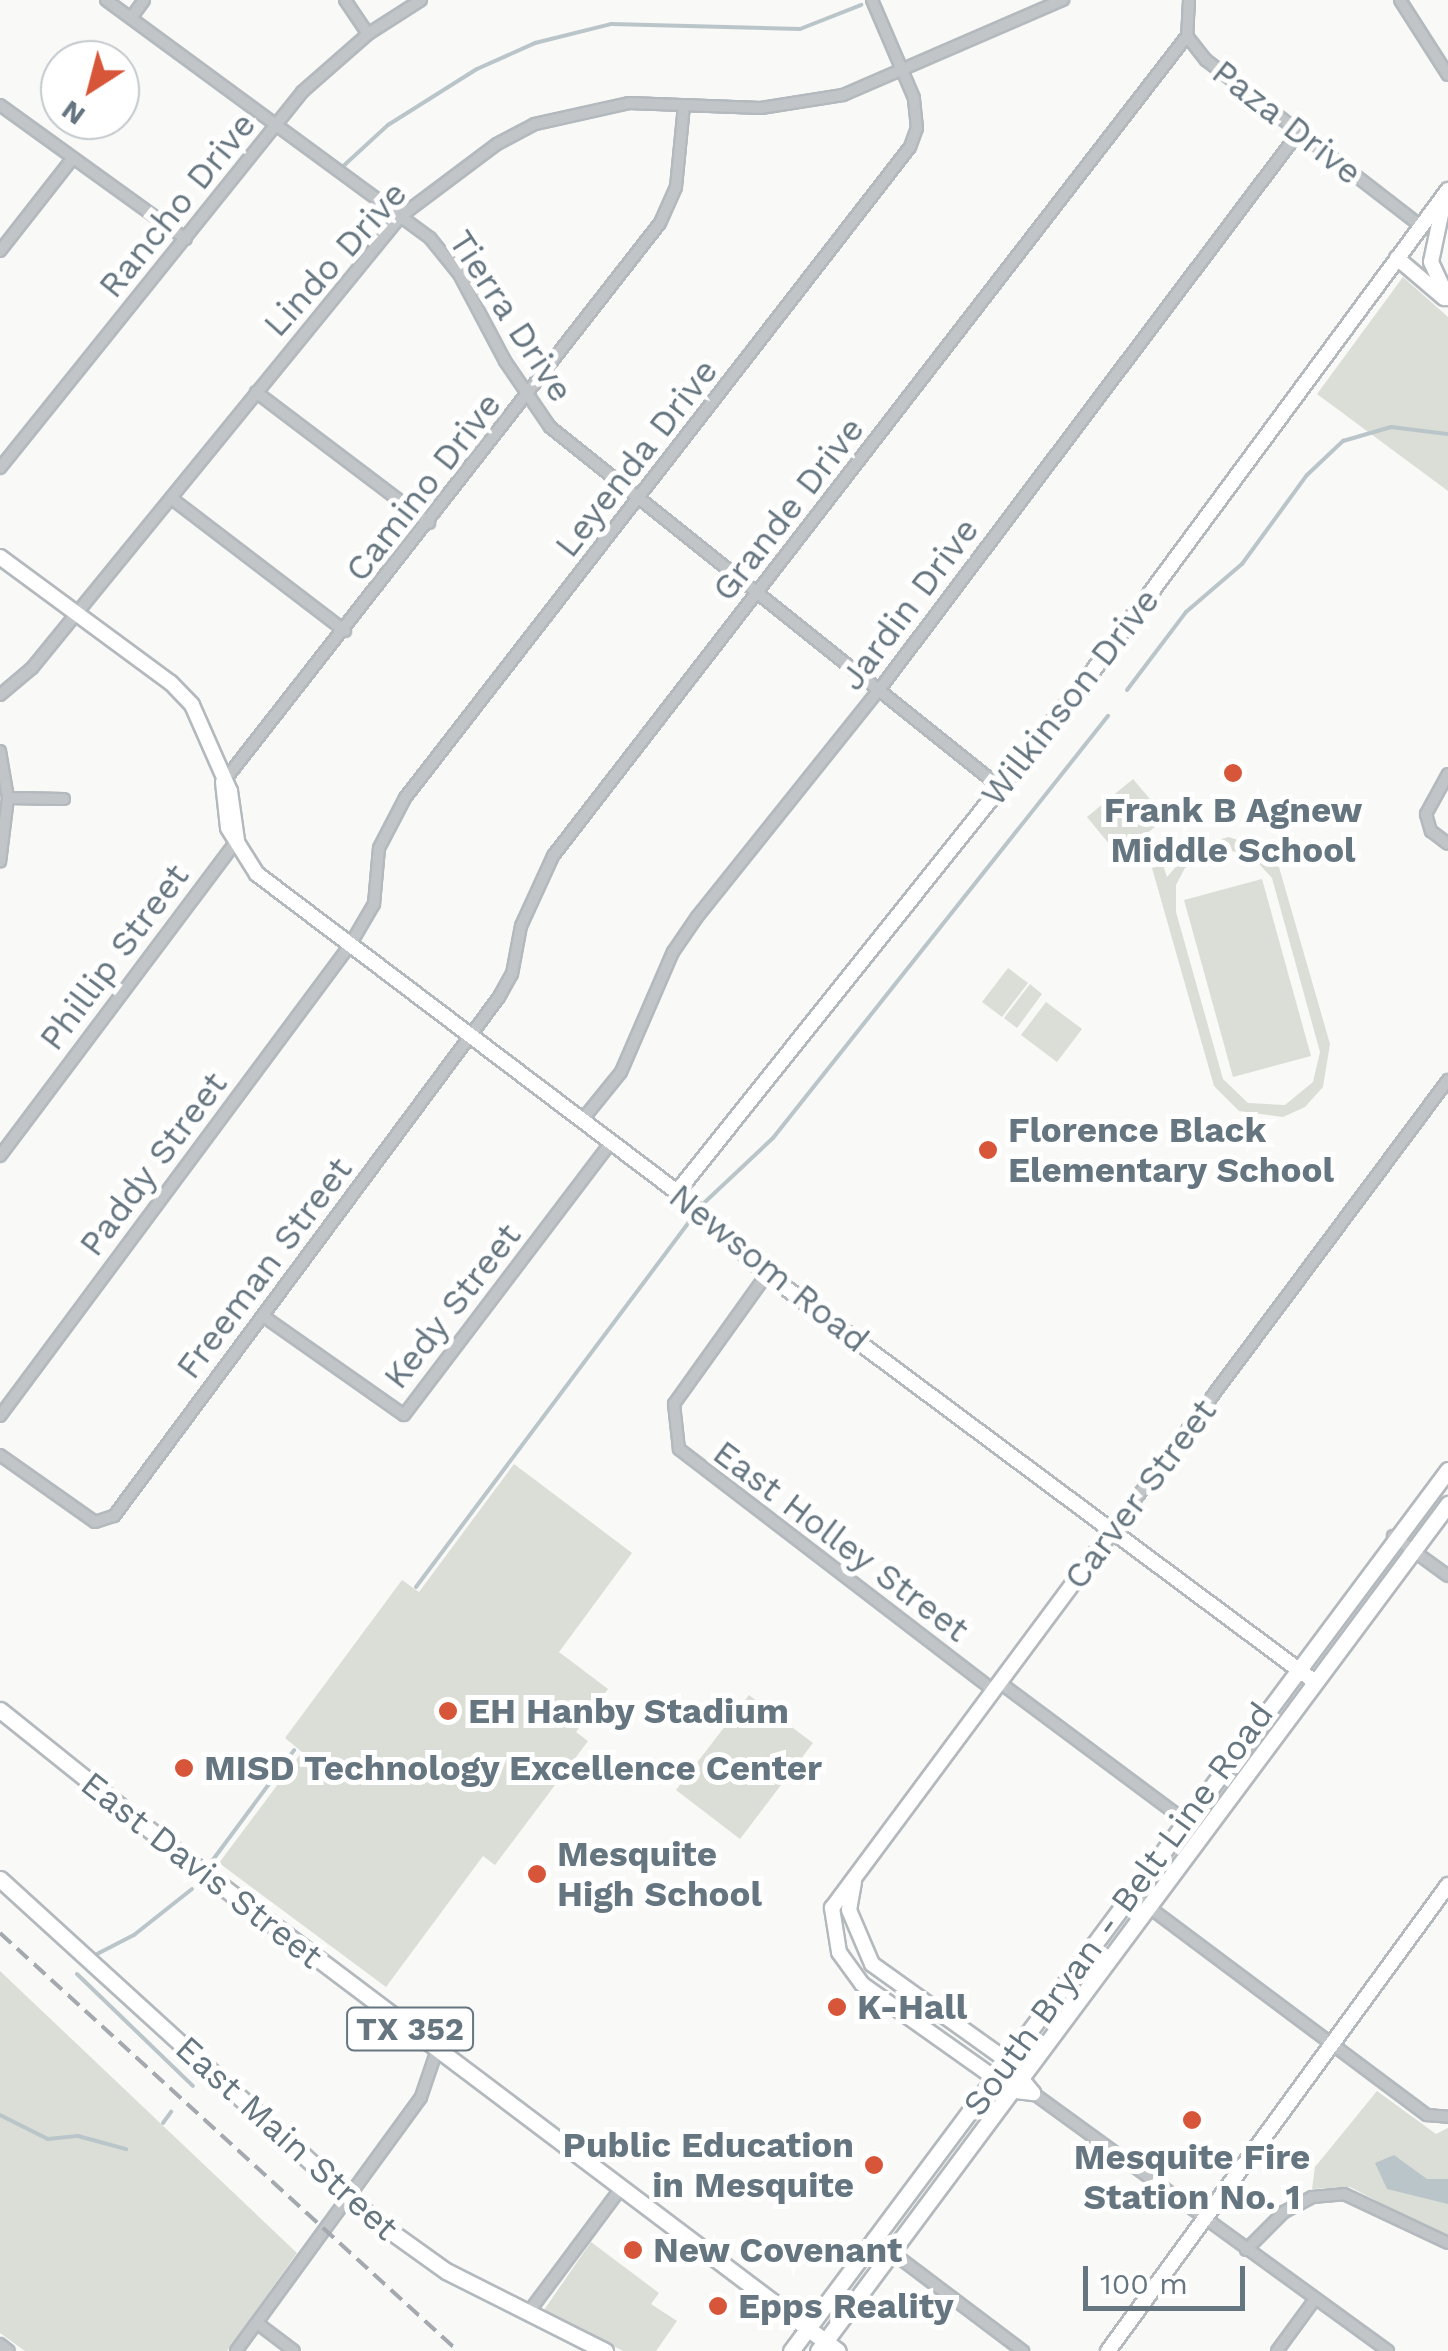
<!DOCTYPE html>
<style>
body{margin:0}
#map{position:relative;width:1448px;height:2351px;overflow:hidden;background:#f9f9f7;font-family:"Work Sans",sans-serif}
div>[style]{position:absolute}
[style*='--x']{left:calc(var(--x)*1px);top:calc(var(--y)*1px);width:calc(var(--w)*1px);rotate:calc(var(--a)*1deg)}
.green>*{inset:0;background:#daded7}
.water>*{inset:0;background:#bac5c9}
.stream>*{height:4px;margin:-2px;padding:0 2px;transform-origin:2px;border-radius:2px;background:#bac5c9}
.roads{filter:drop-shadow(2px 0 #b3b9bd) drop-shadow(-2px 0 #b3b9bd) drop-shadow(0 2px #b3b9bd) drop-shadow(0 -2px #b3b9bd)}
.street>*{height:10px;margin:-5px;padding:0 5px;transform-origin:5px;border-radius:5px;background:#c1c5c8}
.secondary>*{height:14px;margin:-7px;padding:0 7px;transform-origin:7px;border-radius:7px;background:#fff}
.primary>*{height:15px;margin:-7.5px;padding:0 7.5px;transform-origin:7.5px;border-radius:7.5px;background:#fff}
.rail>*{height:4px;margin-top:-2px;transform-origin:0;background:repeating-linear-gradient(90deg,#a3a9ae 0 15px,transparent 0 23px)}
.dots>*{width:28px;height:28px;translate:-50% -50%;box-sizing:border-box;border:5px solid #fff;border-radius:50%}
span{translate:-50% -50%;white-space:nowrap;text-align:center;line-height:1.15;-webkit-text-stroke:10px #fff;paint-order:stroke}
.shield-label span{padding:2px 8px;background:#fff;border:2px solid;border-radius:8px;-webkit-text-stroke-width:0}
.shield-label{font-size:32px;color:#667680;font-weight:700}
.street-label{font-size:35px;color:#667680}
.poi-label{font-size:35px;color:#667680;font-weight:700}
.left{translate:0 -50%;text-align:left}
.right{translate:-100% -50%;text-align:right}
.north{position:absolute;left:40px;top:40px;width:100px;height:100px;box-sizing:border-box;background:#fff;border:2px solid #c2c8cc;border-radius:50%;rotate:216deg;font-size:28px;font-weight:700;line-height:40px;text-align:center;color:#667680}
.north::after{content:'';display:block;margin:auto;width:35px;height:45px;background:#d7563a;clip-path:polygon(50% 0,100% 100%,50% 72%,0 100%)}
.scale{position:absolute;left:1083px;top:2266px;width:162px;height:45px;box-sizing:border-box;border:5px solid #667680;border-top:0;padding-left:12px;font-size:30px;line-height:35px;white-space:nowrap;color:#667680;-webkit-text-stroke:8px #fff;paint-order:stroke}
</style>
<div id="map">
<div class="green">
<div style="clip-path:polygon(1403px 277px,1448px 317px,1448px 491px,1317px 394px)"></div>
<div style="clip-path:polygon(1133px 779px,1166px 818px,1119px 856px,1087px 817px)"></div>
<div style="clip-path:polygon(evenodd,1229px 837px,1263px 849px,1279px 867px,1330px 1044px,1323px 1087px,1305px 1107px,1283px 1117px,1239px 1111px,1214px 1086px,1152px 868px,1163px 865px,1167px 877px,1194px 846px,1229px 837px,1219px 849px,1250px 854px,1272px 878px,1320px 1052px,1313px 1082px,1285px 1105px,1248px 1103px,1223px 1079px,1176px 912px,1176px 885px,1185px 868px,1219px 849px)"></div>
<div style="clip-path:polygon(1262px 879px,1311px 1056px,1233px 1077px,1184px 900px)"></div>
<div style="clip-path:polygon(1008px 968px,1028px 983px,1002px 1017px,982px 1002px)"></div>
<div style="clip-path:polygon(1030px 984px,1042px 994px,1017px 1028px,1004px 1018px)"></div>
<div style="clip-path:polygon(1046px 1002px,1082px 1029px,1057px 1062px,1021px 1035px)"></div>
<div style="clip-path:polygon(514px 1464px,632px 1553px,559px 1652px,608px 1689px,576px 1732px,588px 1741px,495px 1865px,483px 1856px,386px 1987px,219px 1863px,302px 1752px,285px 1738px,402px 1580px,419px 1592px)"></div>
<div style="clip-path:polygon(749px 1695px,813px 1743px,740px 1839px,676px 1790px)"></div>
<div style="clip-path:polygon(0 1971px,297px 2253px,227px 2351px,25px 2351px,0 2333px)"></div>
<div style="clip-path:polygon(1377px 2091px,1436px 2134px,1448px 2128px,1448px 2238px,1350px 2187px,1312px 2189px,1315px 2167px)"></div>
<div style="clip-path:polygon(591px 2242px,659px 2293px,651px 2304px,677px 2321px,656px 2351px,623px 2351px,544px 2310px)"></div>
</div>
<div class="water">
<div style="clip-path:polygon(1394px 2155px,1427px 2179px,1448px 2179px,1448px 2204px,1387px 2189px,1375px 2163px)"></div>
</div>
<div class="stream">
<div style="--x:339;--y:170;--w:67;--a:-42.6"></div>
<div style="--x:388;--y:125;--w:105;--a:-32.2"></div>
<div style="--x:477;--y:69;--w:64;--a:-24.1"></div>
<div style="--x:535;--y:43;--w:78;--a:-14"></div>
<div style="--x:611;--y:24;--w:189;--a:1.5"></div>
<div style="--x:800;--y:29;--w:66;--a:-21.5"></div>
<div style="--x:1127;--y:690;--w:98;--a:-52.9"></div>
<div style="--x:1186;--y:612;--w:74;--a:-40.6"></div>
<div style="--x:1242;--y:564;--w:110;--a:-53.9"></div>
<div style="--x:1307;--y:475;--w:50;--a:-43.4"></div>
<div style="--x:1343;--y:441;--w:50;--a:-16.3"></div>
<div style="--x:1391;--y:427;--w:57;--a:7"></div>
<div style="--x:705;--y:1202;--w:93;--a:-43.3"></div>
<div style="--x:773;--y:1138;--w:539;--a:-51.56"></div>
<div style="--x:416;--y:1587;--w:457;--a:-53.2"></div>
<div style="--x:212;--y:1861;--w:138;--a:-53.5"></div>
<div style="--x:97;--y:1954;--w:42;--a:-27.2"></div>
<div style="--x:134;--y:1935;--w:74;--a:-38.4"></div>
<div style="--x:77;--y:1974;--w:161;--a:44"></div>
<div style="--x:0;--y:2115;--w:54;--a:26.6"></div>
<div style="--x:48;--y:2139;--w:30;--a:-6"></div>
<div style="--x:78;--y:2136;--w:50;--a:15.2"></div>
<div style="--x:163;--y:2123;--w:14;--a:-54"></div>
</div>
<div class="roads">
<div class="street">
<div style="--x:106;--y:0;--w:402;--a:36.3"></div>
<div style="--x:430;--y:238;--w:46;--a:51.1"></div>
<div style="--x:459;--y:274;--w:98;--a:62.1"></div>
<div style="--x:505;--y:361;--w:80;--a:55.7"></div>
<div style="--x:550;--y:427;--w:576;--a:38.66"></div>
<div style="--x:345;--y:0;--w:41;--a:55.9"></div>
<div style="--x:1189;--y:0;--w:36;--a:93"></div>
<div style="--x:1187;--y:36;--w:31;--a:52"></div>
<div style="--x:1206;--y:60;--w:272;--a:37.7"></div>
<div style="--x:1400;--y:0;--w:89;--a:57.4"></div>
<div style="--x:131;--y:18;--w:22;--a:-54"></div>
<div style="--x:0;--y:105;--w:229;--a:35.8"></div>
<div style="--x:0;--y:251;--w:118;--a:-51.9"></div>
<div style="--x:256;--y:392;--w:217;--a:37.1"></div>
<div style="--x:0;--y:468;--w:482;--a:-51.2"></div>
<div style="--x:302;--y:92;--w:88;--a:-41.3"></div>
<div style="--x:368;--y:34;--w:63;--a:-32.7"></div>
<div style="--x:171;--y:498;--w:219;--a:37.4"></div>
<div style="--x:0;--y:695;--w:42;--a:-40.2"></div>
<div style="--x:32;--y:668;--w:583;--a:-50.77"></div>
<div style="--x:401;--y:216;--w:120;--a:-36.9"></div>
<div style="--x:497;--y:144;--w:43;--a:-27.8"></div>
<div style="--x:535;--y:124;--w:96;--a:-12.6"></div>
<div style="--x:629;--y:103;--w:132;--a:2.2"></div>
<div style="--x:761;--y:108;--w:83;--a:-9"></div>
<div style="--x:843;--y:95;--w:240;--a:-23.4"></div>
<div style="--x:0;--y:751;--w:48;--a:80.3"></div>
<div style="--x:8;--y:798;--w:64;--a:97.1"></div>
<div style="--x:1448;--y:774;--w:46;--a:118.8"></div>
<div style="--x:1426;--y:814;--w:18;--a:74"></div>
<div style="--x:1431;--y:831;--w:21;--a:37"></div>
<div style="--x:224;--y:781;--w:708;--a:-52"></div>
<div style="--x:660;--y:223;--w:39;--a:-66"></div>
<div style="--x:676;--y:187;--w:82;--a:-84.4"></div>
<div style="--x:8;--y:798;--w:56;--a:1"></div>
<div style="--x:583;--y:1119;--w:60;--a:-51"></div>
<div style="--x:621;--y:1072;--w:131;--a:-66.6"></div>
<div style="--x:673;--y:952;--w:42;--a:-55.6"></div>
<div style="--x:697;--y:917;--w:291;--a:-51.3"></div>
<div style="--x:879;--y:690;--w:698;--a:-53.03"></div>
<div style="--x:0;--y:1156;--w:395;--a:-53.1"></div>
<div style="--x:767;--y:1274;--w:160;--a:125.6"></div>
<div style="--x:674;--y:1404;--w:45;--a:83.7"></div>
<div style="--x:679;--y:1449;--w:396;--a:37.5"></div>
<div style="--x:263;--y:1316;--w:172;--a:35.1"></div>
<div style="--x:404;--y:1415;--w:344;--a:-52.8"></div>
<div style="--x:0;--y:1416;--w:587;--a:-53.38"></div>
<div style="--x:350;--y:945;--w:48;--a:-59.7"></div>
<div style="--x:374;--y:904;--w:56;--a:-84.9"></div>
<div style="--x:379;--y:848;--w:56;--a:-62.5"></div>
<div style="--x:405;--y:798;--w:824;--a:-52.2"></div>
<div style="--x:910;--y:147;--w:20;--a:-70"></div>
<div style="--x:917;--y:128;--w:30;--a:-96"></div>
<div style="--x:914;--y:98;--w:107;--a:-113.2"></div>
<div style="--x:0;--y:1455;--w:116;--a:35.2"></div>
<div style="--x:95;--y:1522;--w:20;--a:-18"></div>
<div style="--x:114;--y:1516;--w:646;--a:-53.43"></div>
<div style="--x:499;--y:997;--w:26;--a:-61"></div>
<div style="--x:512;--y:974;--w:49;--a:-79.4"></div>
<div style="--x:521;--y:926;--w:77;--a:-65.4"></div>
<div style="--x:553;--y:856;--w:1037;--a:-52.29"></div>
<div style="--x:1111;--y:1532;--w:564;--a:-53.29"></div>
<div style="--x:1393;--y:1536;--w:68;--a:36"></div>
<div style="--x:999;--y:1682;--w:254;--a:36.7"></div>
<div style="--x:1130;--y:1893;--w:371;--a:36.8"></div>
<div style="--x:1427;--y:2115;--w:21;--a:5"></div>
<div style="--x:1033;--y:2093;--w:439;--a:36"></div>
<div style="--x:873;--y:2238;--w:188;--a:37"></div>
<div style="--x:1246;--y:2250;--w:54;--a:-45"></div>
<div style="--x:1284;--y:2212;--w:32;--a:-28"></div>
<div style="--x:1312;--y:2197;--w:32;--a:-5"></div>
<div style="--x:1344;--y:2194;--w:115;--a:25.2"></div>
<div style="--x:528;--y:2313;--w:157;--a:-53.3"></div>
<div style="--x:257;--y:2323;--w:46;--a:37.1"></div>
<div style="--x:0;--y:2344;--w:11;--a:38"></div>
<div style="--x:236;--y:2351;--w:314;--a:-53.9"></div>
<div style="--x:421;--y:2097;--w:50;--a:-71.2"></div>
<div style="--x:1277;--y:2351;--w:64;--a:-53.8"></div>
</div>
<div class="secondary">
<div style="--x:1443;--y:205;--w:58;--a:101.9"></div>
<div style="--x:1431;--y:262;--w:40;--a:65"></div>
<div style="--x:1397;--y:258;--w:62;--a:40.4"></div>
<div style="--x:0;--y:557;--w:212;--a:36.4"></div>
<div style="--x:171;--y:683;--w:30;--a:46"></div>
<div style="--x:192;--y:705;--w:94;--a:66.2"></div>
<div style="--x:230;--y:791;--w:49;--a:81.9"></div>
<div style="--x:223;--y:782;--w:46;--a:83.8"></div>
<div style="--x:228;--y:828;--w:54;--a:57.8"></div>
<div style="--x:257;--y:874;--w:527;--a:37.13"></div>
<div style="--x:677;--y:1192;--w:122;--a:42.3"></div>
<div style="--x:767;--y:1274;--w:683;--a:36.67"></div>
<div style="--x:677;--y:1192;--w:657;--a:-51.37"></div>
<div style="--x:1087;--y:679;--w:608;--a:-53.56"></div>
<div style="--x:854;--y:1882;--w:28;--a:100"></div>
<div style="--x:849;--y:1910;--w:59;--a:66.9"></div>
<div style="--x:872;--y:1964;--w:165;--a:35.6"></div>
<div style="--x:1006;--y:2060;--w:43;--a:50.7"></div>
<div style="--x:1033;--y:2093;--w:20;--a:-174"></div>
<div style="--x:1013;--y:2091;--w:185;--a:-144.7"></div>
<div style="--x:862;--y:1984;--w:39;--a:-126"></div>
<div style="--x:839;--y:1952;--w:45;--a:-99"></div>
<div style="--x:832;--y:1908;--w:468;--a:-53.4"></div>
<div style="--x:1108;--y:2351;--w:577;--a:-53.88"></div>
</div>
<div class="primary">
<div style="--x:0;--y:1710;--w:250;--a:38.7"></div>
<div style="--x:195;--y:1866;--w:805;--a:37.03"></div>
<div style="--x:0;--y:1879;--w:503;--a:42.34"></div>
<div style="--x:372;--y:2218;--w:91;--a:35.6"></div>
<div style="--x:446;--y:2271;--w:178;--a:26.7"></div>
<div style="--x:791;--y:2351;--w:1099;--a:-53.29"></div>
<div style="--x:818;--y:2351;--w:1056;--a:-53.36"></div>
</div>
</div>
<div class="rail">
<div style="--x:0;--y:1933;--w:620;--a:42.39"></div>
</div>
<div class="dots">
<div style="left:1233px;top:773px;background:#d7563a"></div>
<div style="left:988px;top:1150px;background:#d7563a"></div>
<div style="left:448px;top:1711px;background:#d7563a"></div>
<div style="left:184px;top:1768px;background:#d7563a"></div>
<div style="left:537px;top:1874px;background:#d7563a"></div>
<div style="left:837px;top:2007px;background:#d7563a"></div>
<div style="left:1192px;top:2120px;background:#d7563a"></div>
<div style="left:874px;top:2165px;background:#d7563a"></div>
<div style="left:633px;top:2250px;background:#d7563a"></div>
<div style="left:718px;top:2306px;background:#d7563a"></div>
</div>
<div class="shield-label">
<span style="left:410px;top:2029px">TX 352</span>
</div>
<div class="street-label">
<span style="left:1287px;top:122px;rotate:38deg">Paza Drive</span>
<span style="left:177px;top:205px;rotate:-51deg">Rancho Drive</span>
<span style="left:335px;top:259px;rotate:-48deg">Lindo Drive</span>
<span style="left:511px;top:316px;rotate:57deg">Tierra Drive</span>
<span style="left:636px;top:458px;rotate:-52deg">Leyenda Drive</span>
<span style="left:423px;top:487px;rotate:-52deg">Camino Drive</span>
<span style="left:788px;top:509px;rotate:-52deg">Grande Drive</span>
<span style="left:909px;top:604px;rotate:-53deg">Jardin Drive</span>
<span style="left:1070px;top:697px;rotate:-52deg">Wilkinson Drive</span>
<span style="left:114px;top:957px;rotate:-53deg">Phillip Street</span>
<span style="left:153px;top:1164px;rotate:-53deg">Paddy Street</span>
<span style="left:264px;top:1268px;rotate:-53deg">Freeman Street</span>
<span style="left:769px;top:1268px;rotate:39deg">Newsom Road</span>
<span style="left:452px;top:1306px;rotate:-52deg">Kedy Street</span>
<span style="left:1140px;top:1494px;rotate:-53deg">Carver Street</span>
<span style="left:841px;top:1541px;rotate:37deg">East Holley Street</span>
<span style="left:202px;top:1870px;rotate:38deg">East Davis Street</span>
<span style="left:1118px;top:1909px;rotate:-54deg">South Bryan - Belt Line Road</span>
<span style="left:287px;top:2138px;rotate:42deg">East Main Street</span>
</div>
<div class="poi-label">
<span style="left:1233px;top:830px">Frank B Agnew<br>Middle School</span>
<span class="left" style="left:1008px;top:1150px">Florence Black<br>Elementary School</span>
<span class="left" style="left:468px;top:1711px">EH Hanby Stadium</span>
<span class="left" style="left:204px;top:1768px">MISD Technology Excellence Center</span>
<span class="left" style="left:557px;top:1874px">Mesquite<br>High School</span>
<span class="left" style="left:857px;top:2007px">K-Hall</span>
<span class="right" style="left:854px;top:2165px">Public Education<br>in Mesquite</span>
<span style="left:1192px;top:2177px">Mesquite Fire<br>Station No. 1</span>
<span class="left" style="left:653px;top:2250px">New Covenant</span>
<span class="left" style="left:738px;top:2306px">Epps Reality</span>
</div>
<div class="north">N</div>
<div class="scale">100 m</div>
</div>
